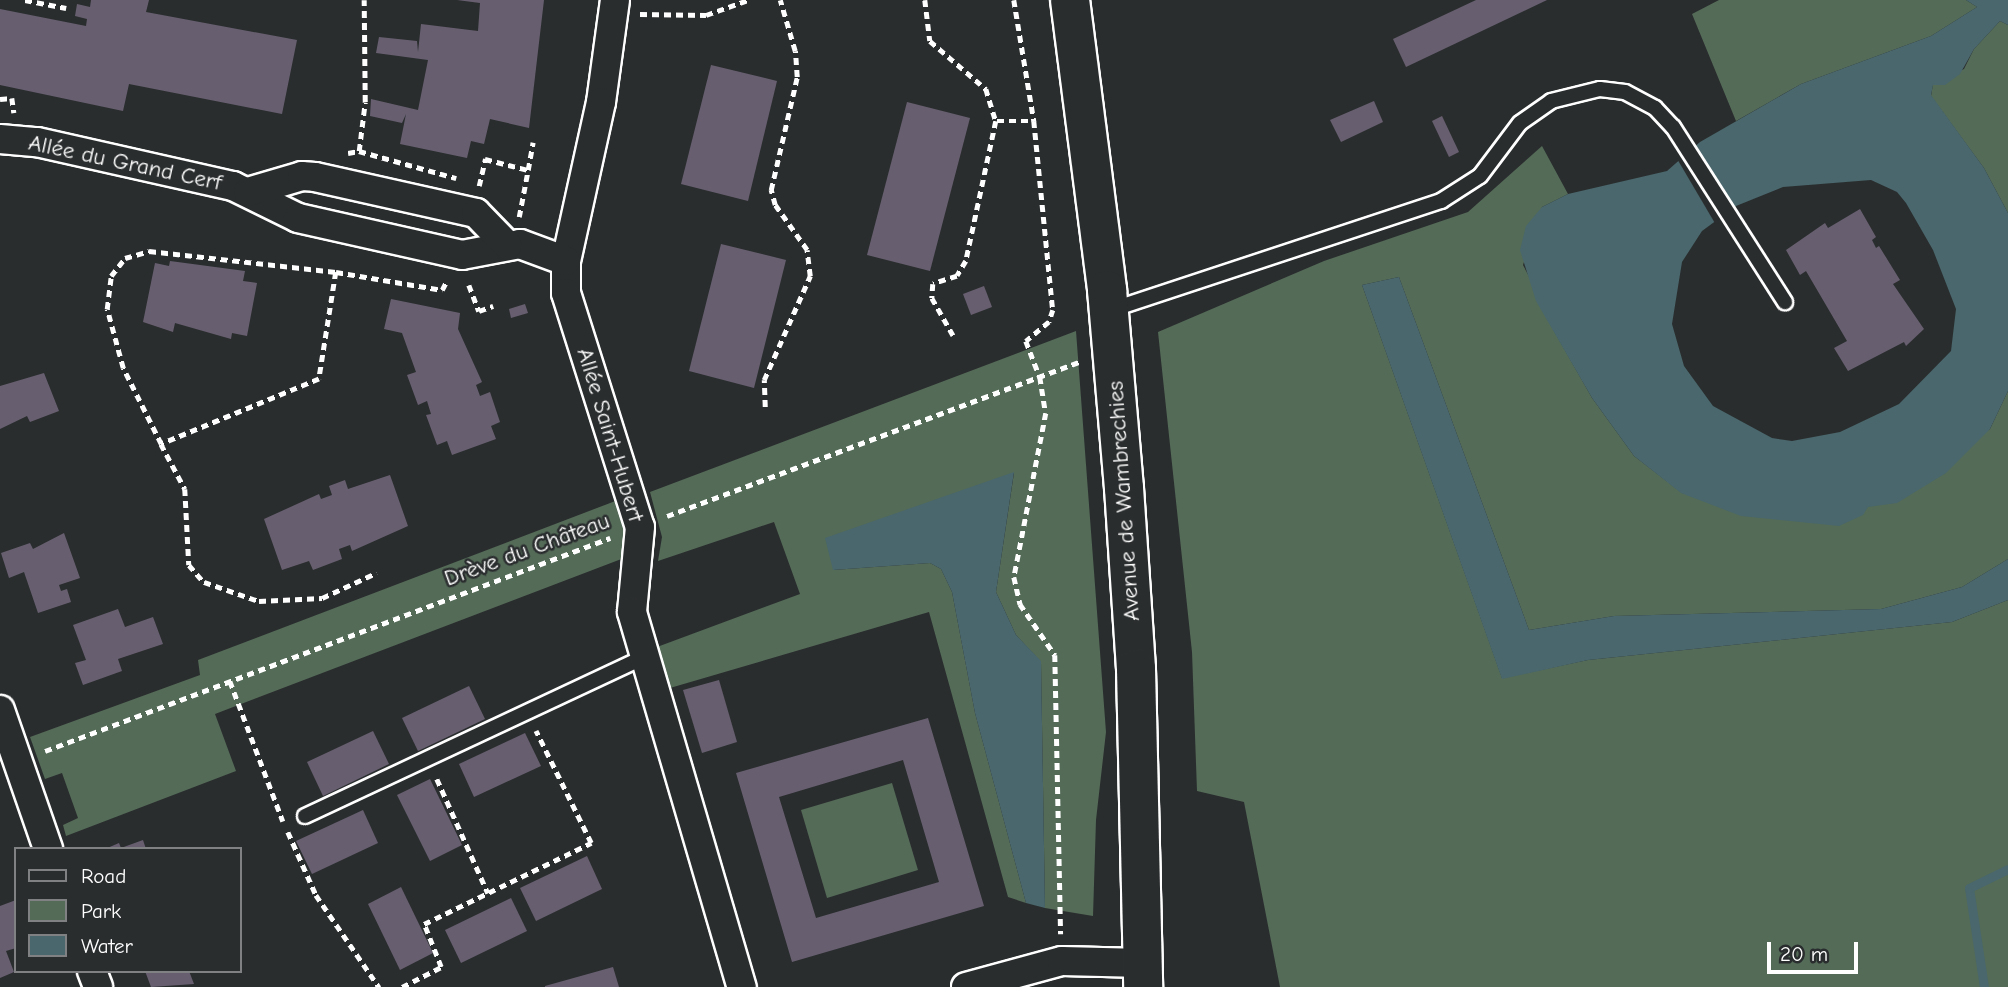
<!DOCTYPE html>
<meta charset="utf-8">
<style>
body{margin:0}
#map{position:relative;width:2008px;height:987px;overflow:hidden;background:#2a2d2e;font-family:"Comic Neue",sans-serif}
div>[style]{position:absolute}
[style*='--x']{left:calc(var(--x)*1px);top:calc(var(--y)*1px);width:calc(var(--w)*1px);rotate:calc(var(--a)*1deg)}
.green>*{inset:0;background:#546b58}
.water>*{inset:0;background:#49676c}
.pier>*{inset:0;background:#2a2d2e}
.stream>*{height:9px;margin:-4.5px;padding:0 4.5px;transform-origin:4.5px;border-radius:4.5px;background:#49676c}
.building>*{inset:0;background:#675f70}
.path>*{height:4.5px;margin-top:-2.25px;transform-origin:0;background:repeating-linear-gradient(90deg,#fff 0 7px,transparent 0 12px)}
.roads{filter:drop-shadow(2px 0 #fff) drop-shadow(-2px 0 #fff) drop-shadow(0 2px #fff) drop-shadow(0 -2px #fff)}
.lane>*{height:14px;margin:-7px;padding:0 7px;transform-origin:7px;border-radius:7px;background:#2a2d2e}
.street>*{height:28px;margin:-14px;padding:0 14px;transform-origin:14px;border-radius:14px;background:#2a2d2e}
.secondary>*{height:38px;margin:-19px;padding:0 19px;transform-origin:19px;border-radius:19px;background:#2a2d2e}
span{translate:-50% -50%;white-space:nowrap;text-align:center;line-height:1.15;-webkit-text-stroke:5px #2a2d2e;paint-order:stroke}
.street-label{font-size:23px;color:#fff}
.legend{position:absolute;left:14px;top:847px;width:228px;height:126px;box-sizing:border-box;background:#2a2d2e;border:2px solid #7f8182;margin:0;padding:9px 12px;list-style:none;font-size:21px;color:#fff}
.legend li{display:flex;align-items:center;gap:14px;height:35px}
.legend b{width:35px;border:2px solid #7f8182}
.scale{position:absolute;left:1767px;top:942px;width:91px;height:32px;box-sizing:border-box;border:4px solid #fff;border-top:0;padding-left:9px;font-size:21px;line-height:24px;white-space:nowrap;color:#fff;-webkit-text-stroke:5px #2a2d2e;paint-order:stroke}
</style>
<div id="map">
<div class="green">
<div style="clip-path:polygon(1719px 0,1966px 0,1977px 7px,1931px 36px,1801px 84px,1736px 121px,1692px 14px)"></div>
<div style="clip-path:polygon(2000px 21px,2008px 25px,2008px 213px,1984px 168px,1931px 96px,1933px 84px,1964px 69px,1974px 49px)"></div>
<div style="clip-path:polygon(1542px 146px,1568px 194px,1542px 207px,1523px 265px,1538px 294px,1537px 301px,1592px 398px,1634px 456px,1682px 493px,1867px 507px,1990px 429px,2008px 391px,2008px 559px,1962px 587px,1881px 609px,1614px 616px,1529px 630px,1399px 277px,1362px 285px,1502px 678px,1588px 660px,1952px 622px,2008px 600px,2008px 987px,1280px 987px,1244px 802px,1197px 791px,1192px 652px,1158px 332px,1324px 261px,1468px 212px)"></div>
<div style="clip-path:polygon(1076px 331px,1106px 732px,1096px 820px,1093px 916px,1045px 908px,1041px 662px,1016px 635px,996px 592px,1014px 473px,833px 570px,930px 563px,941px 569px,952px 592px,975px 713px,1026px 903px,1008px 897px,929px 612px,670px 688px,657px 647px,800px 594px,774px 522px,658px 561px,662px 537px,650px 492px)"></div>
<div style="clip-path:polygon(618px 500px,633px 543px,624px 558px,215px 714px,236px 771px,66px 836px,63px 825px,78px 818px,62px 773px,45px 779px,30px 737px,200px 675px,198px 660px)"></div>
<div style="clip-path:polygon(892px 783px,918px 870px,827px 898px,801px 810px)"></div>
</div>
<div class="water">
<div style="clip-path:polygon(evenodd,1966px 0,2008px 0,2008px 25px,2000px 21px,1974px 49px,1960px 74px,1945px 85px,1933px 85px,1931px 95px,1984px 168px,2008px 213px,2008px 391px,1990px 429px,1946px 473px,1897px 503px,1868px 507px,1863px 515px,1839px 526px,1741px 516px,1681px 493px,1634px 456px,1592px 398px,1536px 301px,1520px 250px,1526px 226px,1542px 207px,1568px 194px,1667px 171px,1700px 142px,1801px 84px,1931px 36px,1977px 7px,1966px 0,1871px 180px,1897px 192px,1906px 203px,1933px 250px,1956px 309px,1951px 351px,1899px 404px,1840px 432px,1792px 441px,1772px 438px,1713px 406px,1684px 366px,1672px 324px,1682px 262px,1702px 231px,1736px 206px,1783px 187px,1871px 180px)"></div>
<div style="clip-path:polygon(1399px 277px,1529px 630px,1614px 616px,1881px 609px,1962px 587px,2008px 559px,2008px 600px,1952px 622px,1588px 660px,1502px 679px,1362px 285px)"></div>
<div style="clip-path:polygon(1014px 472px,996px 592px,1016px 635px,1041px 661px,1045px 908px,1026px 903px,975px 713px,952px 592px,941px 569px,930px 563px,833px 570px,825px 538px)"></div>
</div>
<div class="pier">
<div style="clip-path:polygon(1694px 142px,1735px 211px,1716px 225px,1676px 157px)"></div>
</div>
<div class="stream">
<div style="--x:1984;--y:987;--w:100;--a:-98.6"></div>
<div style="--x:1969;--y:888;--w:43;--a:-26"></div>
</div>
<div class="building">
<div style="clip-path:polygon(91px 0,149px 0,146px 12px,297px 40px,282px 114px,129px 84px,123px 111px,0 85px,0 9px,86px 26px,87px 19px,75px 16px,77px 4px,90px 7px)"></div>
<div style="clip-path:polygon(457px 0,544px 0,529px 128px,490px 119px,484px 144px,471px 141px,467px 158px,400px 144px,406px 114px,402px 123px,370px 116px,371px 99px,418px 110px,428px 60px,376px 53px,379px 37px,417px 41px,418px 52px,421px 24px,478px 31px,480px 3px)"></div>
<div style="clip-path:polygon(1476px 0,1547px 0,1406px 67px,1393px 39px)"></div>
<div style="clip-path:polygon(711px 65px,777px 81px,748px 201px,681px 184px)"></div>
<div style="clip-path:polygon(1374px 101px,1383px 122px,1341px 142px,1330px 120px)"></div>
<div style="clip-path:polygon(907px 102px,970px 118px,930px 271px,867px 255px)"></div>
<div style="clip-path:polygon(1442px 116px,1459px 152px,1449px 157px,1432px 121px)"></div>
<div style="clip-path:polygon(1860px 209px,1876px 237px,1872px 240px,1876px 248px,1879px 246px,1900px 280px,1893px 284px,1924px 329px,1906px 346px,1904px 342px,1848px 371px,1834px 348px,1847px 341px,1806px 271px,1800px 275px,1786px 250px,1825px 223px,1828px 228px)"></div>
<div style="clip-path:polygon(721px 244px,786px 260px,754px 388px,689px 371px)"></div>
<div style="clip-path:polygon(170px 261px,245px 271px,243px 281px,257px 283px,247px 336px,232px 333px,231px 339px,175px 323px,173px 332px,143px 322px,155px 263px,169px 266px)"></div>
<div style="clip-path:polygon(984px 286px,992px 307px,971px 315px,963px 294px)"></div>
<div style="clip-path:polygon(391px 299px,460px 313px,458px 329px,482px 382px,476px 385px,480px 396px,490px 392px,500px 422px,491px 426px,496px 439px,452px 455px,447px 441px,437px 445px,426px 415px,431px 414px,427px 401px,418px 405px,407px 375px,416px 372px,402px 333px,384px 329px)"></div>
<div style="clip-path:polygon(525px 304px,528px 313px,511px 318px,509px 309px)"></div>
<div style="clip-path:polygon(44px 373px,59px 411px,30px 422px,27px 416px,0 429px,0 386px)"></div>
<div style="clip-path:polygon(390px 475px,408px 526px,352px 551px,350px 545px,339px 549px,342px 559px,313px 570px,309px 561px,282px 570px,264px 519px,319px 494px,321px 499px,332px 495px,329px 486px,345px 480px,348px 489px)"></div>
<div style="clip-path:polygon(64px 533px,80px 578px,59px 585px,61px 591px,67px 589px,71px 602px,38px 613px,24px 572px,9px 578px,1px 553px,30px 543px,33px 549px)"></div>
<div style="clip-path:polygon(118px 609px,125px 627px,153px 617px,163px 644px,118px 659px,122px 671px,83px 685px,75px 663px,86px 660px,73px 625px)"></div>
<div style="clip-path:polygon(719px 680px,737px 742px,702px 753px,683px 690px)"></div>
<div style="clip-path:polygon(469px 686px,485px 719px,418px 751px,402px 718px)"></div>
<div style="clip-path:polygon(evenodd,928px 718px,984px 906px,792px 962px,736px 773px,928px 718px,903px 760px,939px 882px,816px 918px,779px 797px,903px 760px)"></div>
<div style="clip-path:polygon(373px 731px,389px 764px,323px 796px,307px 762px)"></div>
<div style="clip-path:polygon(525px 733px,541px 766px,474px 797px,459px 764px)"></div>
<div style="clip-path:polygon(430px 779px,462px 845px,430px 861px,397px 795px)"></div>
<div style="clip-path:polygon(363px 810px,378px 843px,312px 874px,296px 841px)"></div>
<div style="clip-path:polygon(143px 840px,146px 849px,105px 849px,119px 843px,121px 848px)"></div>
<div style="clip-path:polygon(587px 856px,602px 889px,536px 921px,520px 888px)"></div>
<div style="clip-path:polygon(401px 887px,433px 953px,400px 970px,368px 904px)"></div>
<div style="clip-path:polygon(511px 898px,527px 931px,461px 963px,445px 930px)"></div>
<div style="clip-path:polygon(16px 900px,16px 948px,6px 951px,14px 972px,0 978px,0 906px)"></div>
<div style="clip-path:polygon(613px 967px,619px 987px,545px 987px,545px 986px)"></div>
<div style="clip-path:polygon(145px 971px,189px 971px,194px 984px,151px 987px)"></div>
</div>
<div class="path">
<div style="--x:25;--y:0;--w:42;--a:11"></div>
<div style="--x:925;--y:0;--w:41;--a:83"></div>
<div style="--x:930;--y:41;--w:74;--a:40.6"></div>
<div style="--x:986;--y:89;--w:34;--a:73"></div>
<div style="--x:996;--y:121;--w:143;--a:102.1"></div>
<div style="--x:966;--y:261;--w:17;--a:121"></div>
<div style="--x:957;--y:276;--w:25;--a:162"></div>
<div style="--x:933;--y:284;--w:14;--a:94"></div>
<div style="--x:932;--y:298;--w:43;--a:60.4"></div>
<div style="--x:1014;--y:0;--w:123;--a:80.6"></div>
<div style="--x:1034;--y:121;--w:190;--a:84.3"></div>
<div style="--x:1053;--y:310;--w:13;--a:108"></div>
<div style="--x:1049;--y:322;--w:30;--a:140"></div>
<div style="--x:1026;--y:341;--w:39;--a:69"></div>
<div style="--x:1040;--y:377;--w:36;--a:81"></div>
<div style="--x:1046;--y:413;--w:167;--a:101"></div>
<div style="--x:1014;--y:577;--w:28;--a:77"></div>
<div style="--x:1020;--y:604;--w:62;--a:55.5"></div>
<div style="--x:1055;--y:655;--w:279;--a:88.8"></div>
<div style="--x:640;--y:14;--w:66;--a:0.9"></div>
<div style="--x:706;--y:15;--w:45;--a:-19.7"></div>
<div style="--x:0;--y:99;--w:12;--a:-5"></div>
<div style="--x:12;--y:98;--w:15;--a:82"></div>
<div style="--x:997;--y:121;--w:37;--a:0"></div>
<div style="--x:359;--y:151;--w:49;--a:-83"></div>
<div style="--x:365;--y:102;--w:102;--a:-90.6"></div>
<div style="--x:348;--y:153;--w:11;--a:-10"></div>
<div style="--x:359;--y:151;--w:101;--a:15.6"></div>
<div style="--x:479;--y:186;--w:28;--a:-77"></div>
<div style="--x:485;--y:159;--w:44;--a:14.3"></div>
<div style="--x:528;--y:170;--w:28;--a:-80"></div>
<div style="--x:519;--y:217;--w:48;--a:-79.2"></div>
<div style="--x:336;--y:272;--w:108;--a:99"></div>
<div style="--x:319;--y:379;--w:171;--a:157.6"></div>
<div style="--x:161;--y:444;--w:85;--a:-116.6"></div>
<div style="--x:123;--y:368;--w:61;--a:-105.2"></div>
<div style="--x:107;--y:309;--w:33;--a:-83"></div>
<div style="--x:111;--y:276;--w:23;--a:-52"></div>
<div style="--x:125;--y:258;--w:25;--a:-16"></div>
<div style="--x:149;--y:251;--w:188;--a:6.4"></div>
<div style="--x:336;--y:272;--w:108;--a:9.6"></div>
<div style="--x:442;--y:290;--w:11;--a:-63"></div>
<div style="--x:469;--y:285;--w:28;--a:69"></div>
<div style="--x:479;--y:311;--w:15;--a:-20"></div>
<div style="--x:765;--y:407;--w:27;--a:-92"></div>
<div style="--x:764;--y:380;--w:114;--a:-66.1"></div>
<div style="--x:810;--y:276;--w:26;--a:-97"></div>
<div style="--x:807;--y:250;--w:55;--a:-125.4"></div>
<div style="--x:775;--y:205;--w:16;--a:-105"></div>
<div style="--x:771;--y:190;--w:116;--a:-77"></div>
<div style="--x:797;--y:77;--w:26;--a:-94"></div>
<div style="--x:795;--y:51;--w:53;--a:-106.4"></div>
<div style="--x:161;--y:444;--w:51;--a:61.9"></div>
<div style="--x:185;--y:489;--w:76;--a:87"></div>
<div style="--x:189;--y:565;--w:23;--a:49"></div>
<div style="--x:204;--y:582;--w:58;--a:19.1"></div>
<div style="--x:259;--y:601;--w:63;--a:-2.7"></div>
<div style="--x:322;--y:598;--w:60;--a:-24.8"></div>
<div style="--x:667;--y:516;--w:440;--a:-20.5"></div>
<div style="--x:230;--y:681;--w:150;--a:69.3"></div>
<div style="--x:45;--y:751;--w:604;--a:-20.66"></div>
<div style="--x:437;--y:779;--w:125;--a:65.9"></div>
<div style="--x:288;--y:832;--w:69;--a:66"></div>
<div style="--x:316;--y:895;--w:112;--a:55.6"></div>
<div style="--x:402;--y:987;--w:44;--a:-27.1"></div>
<div style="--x:441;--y:967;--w:46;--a:-111.6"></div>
<div style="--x:424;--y:924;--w:186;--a:-25.9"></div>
<div style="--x:591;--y:843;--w:125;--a:-116.2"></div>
</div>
<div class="roads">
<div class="lane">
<div style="--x:1111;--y:310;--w:348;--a:-18.3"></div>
<div style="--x:1441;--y:201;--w:46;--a:-32.7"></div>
<div style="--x:1480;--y:176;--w:66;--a:-53"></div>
<div style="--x:1520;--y:123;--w:38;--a:-35"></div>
<div style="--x:1551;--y:101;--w:50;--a:-13.8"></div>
<div style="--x:1600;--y:89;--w:25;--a:7"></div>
<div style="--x:1625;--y:92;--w:34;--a:28"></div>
<div style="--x:1655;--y:108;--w:26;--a:47"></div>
<div style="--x:1673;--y:127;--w:208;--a:57.4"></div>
<div style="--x:305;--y:816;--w:375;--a:-25.1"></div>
</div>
<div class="street">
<div style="--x:615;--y:0;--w:103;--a:97.8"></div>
<div style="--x:601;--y:102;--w:163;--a:102.4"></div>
<div style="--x:566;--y:261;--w:32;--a:90"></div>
<div style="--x:566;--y:293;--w:245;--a:72.5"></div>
<div style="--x:640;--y:527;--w:85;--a:95.4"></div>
<div style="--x:632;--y:612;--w:391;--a:73.7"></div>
<div style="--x:0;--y:139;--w:37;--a:5"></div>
<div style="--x:37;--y:142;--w:201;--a:12.7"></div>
<div style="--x:233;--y:186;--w:72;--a:26.2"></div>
<div style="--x:298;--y:218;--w:168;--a:12.7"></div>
<div style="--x:462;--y:255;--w:59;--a:-10.7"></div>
<div style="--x:520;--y:244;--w:49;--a:20.3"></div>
<div style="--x:248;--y:192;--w:56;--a:-16.5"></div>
<div style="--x:302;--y:176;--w:13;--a:4"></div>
<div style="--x:315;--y:177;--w:165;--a:12.6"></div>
<div style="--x:476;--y:213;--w:45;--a:45.9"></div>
<div style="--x:0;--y:710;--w:147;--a:70.9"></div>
<div style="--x:92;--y:971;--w:17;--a:69"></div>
<div style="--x:966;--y:987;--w:99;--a:-15.2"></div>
<div style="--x:1062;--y:961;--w:81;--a:1.4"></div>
</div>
<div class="secondary">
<div style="--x:1070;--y:0;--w:292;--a:82.7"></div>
<div style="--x:1107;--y:290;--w:199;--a:85.1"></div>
<div style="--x:1124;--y:488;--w:181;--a:86.2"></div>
<div style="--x:1136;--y:669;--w:318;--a:88.7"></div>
</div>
</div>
<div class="street-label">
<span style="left:125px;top:163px;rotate:12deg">Allée du Grand Cerf</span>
<span style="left:610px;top:435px;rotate:73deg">Allée Saint-Hubert</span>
<span style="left:1124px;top:501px;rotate:-94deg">Avenue de Wambrechies</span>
<span style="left:527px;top:550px;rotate:-20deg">Drève du Château</span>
</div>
<ul class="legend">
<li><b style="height:9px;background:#2a2d2e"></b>Road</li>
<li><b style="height:19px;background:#546b58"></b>Park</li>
<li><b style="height:19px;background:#49676c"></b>Water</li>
</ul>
<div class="scale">20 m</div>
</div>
